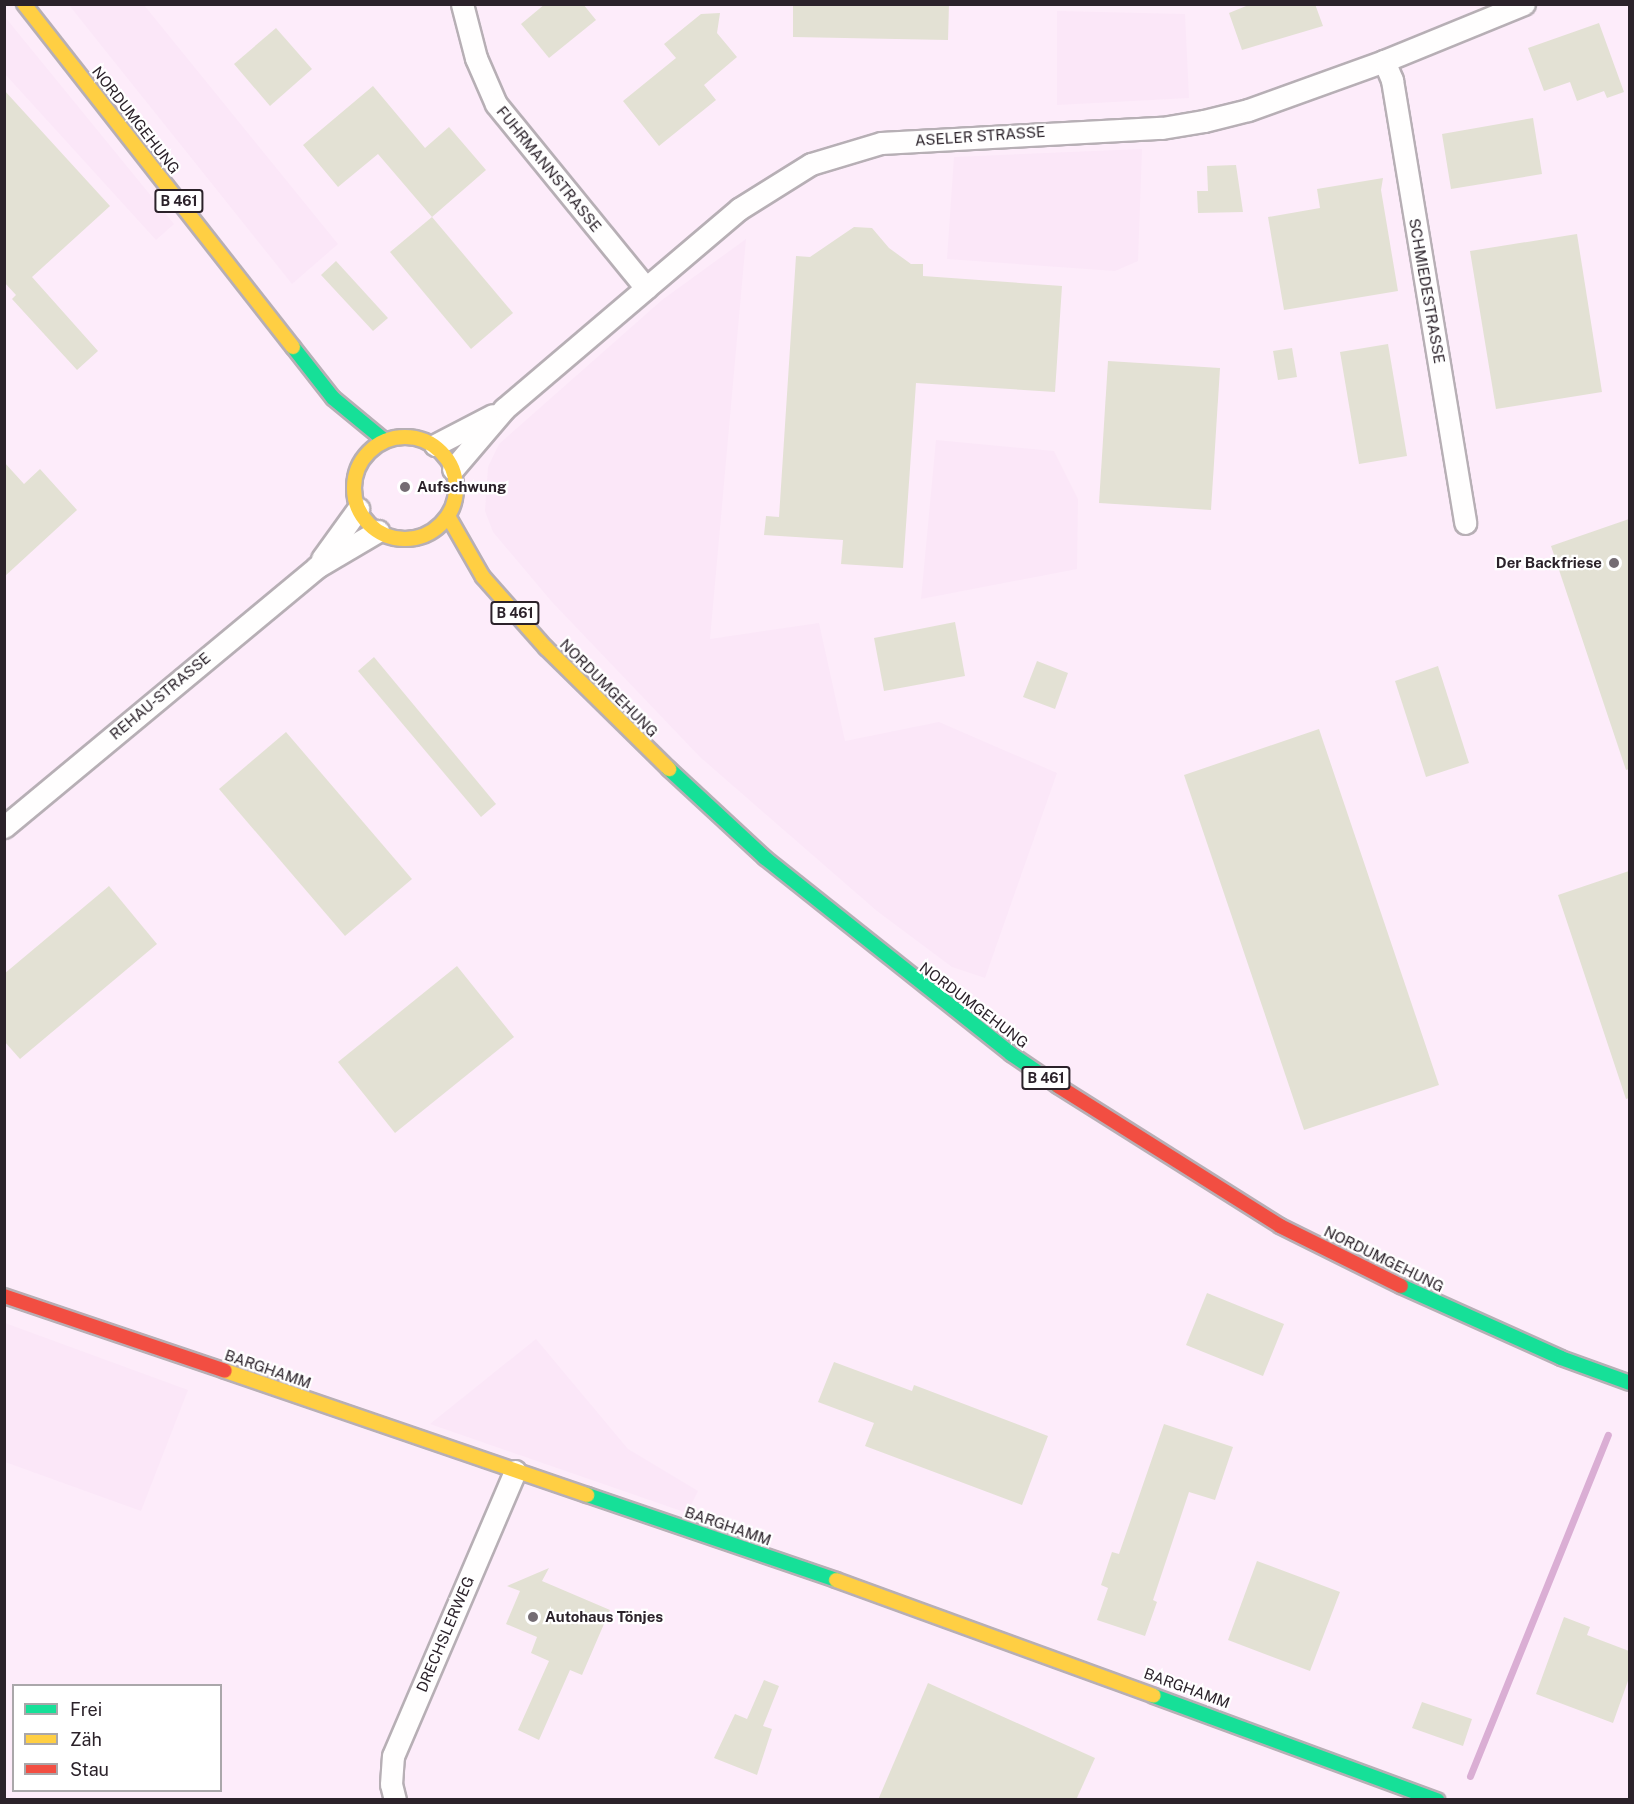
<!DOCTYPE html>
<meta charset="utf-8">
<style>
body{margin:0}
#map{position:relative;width:1634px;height:1804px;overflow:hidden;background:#fcf6fb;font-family:"Public Sans",sans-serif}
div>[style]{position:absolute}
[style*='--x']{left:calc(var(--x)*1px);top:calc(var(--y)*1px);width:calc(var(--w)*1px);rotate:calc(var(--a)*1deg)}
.built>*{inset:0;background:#fdecfa}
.green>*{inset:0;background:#fbe7f8}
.stream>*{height:7px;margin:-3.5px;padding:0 3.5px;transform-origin:3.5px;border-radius:3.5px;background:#daaed4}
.building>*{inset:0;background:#e3e1d4}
.roads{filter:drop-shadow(2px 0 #b7afb5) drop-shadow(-2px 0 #b7afb5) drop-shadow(0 2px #b7afb5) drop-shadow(0 -2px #b7afb5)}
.street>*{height:21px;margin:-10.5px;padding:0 10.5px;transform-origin:10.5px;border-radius:10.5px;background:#fffefe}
.fast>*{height:14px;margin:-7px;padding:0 7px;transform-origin:7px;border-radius:7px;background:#16e098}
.slow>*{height:14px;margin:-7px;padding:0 7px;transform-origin:7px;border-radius:7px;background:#ffcf43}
.slow>.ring{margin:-7px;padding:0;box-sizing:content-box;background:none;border:14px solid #ffcf43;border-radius:50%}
.jam>*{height:14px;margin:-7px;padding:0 7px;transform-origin:7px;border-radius:7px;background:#f24e42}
.dots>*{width:16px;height:16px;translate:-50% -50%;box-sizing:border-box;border:3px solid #fff;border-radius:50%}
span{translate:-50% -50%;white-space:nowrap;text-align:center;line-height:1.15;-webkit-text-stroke:4.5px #fff;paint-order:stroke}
.shield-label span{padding:2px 4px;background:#fff;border:2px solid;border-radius:4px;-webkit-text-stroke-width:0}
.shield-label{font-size:14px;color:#2b222a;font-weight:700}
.street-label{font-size:15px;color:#2b222a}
.poi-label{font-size:15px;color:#2b222a;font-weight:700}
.left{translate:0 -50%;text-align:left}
.right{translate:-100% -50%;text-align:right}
.frame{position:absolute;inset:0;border:6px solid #2b222a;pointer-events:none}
.legend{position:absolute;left:12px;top:1684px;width:210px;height:108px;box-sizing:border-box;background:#fff;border:2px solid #aaa7aa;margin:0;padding:8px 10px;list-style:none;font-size:18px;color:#2b222a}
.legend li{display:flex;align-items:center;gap:12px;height:30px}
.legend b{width:30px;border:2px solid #aaa7aa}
</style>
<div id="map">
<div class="built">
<div style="clip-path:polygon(evenodd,5px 5px,1629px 5px,1629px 1799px,5px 1799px,5px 5px,14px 1686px,220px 1686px,220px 1790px,14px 1790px,14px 1686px)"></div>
</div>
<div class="green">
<div style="clip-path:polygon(69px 5px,144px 5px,338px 244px,292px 284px)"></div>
<div style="clip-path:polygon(1057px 11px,1185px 14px,1189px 98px,1057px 105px)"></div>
<div style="clip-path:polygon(5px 17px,174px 224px,156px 240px,5px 74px)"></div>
<div style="clip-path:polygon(1142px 149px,1138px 261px,1115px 271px,947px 259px,954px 157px)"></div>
<div style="clip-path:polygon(746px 239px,710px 639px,819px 623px,845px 741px,939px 722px,1057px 773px,985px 978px,952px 967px,877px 911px,700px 757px,552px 602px,493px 532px,485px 511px,488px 467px,499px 444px,662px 300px)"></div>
<div style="clip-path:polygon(936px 440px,1054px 451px,1078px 499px,1077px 569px,921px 599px)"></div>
<div style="clip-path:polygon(5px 1323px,188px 1390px,141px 1511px,5px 1462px)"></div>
<div style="clip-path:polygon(536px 1339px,628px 1449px,698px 1491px,687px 1513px,430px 1424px)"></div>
</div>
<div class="stream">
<div style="--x:1470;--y:1776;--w:368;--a:-68"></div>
</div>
<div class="building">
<div style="clip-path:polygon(545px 4px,583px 4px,596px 20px,549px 58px,521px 24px)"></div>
<div style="clip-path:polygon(793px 4px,949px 4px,948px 40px,793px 37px)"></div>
<div style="clip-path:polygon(1251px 4px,1315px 4px,1323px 26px,1242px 50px,1229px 13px)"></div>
<div style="clip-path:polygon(720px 13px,717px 33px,737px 57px,704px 85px,716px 100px,659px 146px,623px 101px,676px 58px,664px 44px,701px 14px)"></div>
<div style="clip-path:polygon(1599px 23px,1624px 92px,1607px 98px,1604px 91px,1577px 101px,1570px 82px,1544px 91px,1528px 48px)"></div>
<div style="clip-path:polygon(276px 28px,312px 69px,270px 106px,234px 64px)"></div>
<div style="clip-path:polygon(373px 86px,425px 148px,449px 127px,486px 170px,432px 217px,378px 154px,338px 187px,303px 145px)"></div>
<div style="clip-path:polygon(4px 90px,110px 206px,32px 277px,98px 351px,77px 370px,12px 299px,16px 295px,4px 282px)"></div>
<div style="clip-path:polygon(1533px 118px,1542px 174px,1451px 189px,1442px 134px)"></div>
<div style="clip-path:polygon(1236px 165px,1243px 212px,1198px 213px,1197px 191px,1208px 191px,1207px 166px)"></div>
<div style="clip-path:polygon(1383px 178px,1381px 190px,1398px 291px,1284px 310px,1268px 217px,1320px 208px,1317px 189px)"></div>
<div style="clip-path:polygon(432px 217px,513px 313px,471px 349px,390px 252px)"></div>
<div style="clip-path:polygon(854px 227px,872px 228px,889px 248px,911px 264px,923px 264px,923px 276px,1062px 286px,1055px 392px,916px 383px,903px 568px,841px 564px,843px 540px,764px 535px,766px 516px,779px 517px,796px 256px,810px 257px)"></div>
<div style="clip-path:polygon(1577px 234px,1602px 392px,1496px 409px,1470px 251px)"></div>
<div style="clip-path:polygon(336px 261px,388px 318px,373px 331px,321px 275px)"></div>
<div style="clip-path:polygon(1388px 344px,1407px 456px,1359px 464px,1340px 352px)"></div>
<div style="clip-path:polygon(1292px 348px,1297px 377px,1278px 380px,1273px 351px)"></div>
<div style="clip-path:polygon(1108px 361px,1220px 368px,1211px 510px,1099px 503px)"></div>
<div style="clip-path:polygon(4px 462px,24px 484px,40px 469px,77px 510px,4px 577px)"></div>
<div style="clip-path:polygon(1629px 519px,1629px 769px,1626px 770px,1551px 546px)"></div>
<div style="clip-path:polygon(955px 622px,965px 676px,884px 691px,874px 638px)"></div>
<div style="clip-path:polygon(374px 657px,496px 804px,481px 817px,358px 671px)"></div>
<div style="clip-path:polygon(1037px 661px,1068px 673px,1055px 709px,1023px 697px)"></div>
<div style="clip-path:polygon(1438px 666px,1469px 763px,1426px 777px,1395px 681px)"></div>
<div style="clip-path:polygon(1319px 729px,1439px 1085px,1304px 1130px,1184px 775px)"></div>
<div style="clip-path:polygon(286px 732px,412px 879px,345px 936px,219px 789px)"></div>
<div style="clip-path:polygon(1629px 871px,1629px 1098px,1626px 1099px,1558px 895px)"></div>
<div style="clip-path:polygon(109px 886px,157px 944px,20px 1059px,4px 1041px,4px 974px)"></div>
<div style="clip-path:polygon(457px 966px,514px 1037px,395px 1133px,338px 1062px)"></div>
<div style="clip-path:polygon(1207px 1293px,1284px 1324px,1263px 1376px,1186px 1345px)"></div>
<div style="clip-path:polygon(834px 1362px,912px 1391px,914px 1385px,1048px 1436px,1022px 1505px,865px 1446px,874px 1423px,818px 1402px)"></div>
<div style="clip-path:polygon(1164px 1424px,1233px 1447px,1215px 1500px,1189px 1492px,1153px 1600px,1157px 1602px,1145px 1636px,1097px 1620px,1108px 1588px,1101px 1585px,1112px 1552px,1119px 1554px)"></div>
<div style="clip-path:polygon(1257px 1561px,1340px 1592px,1310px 1671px,1228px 1640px)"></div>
<div style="clip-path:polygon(549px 1568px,542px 1581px,610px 1610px,582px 1675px,570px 1670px,539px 1740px,518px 1730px,549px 1661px,531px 1653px,537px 1637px,506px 1624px,520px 1591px,507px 1586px)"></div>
<div style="clip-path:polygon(1564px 1617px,1590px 1627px,1587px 1635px,1629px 1651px,1629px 1678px,1613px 1723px,1536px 1694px)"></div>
<div style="clip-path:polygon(764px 1680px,779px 1686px,763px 1726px,772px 1729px,757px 1775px,714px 1758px,735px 1714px,747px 1719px)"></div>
<div style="clip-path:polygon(928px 1683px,1095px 1758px,1076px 1800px,878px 1800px)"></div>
<div style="clip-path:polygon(1422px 1702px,1472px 1719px,1463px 1746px,1412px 1728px)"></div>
</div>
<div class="roads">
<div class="street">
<div style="--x:462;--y:4;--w:56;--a:75.5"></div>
<div style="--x:476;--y:58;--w:50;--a:66.5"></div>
<div style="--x:496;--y:104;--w:237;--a:50.8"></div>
<div style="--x:1384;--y:61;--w:21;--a:67"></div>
<div style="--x:1392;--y:80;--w:449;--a:80.6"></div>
<div style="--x:435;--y:445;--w:65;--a:-27.3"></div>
<div style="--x:453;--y:469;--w:79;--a:-49.6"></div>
<div style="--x:504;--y:409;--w:187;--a:-40.4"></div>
<div style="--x:646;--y:288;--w:122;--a:-40.3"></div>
<div style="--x:739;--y:209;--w:85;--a:-32"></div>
<div style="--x:811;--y:164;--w:73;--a:-16.7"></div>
<div style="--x:881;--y:143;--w:281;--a:-3.1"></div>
<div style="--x:1162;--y:128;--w:43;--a:-9.5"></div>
<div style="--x:1204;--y:121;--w:45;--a:-14"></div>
<div style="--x:1248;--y:110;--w:145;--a:-19.8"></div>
<div style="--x:1384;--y:61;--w:151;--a:-22.2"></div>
<div style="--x:322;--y:559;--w:62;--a:-54.2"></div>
<div style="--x:4;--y:827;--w:407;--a:-39.7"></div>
<div style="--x:317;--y:567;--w:71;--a:-30.5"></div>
<div style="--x:395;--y:1800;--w:16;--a:-104"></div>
<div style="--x:391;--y:1784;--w:28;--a:-86"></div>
<div style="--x:393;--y:1756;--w:310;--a:-66.8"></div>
</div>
<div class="fast">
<div style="--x:293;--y:347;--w:65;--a:51.9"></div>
<div style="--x:333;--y:398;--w:67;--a:39.6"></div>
<div style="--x:669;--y:769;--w:131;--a:42.8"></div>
<div style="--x:765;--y:858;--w:315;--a:38.5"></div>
<div style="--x:1011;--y:1054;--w:57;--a:34.2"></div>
<div style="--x:1401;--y:1286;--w:175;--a:24.2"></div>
<div style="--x:1561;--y:1358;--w:73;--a:19.9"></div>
<div style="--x:587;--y:1495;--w:263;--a:18.8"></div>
<div style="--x:1154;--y:1696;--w:302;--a:20.2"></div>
</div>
<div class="slow">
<div style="--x:24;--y:4;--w:436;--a:51.9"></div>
<div class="ring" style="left:354px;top:437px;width:88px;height:88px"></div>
<div style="--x:448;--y:516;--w:70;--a:60.2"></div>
<div style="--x:483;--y:577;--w:95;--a:48.4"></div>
<div style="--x:546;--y:648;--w:173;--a:44.5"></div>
<div style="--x:225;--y:1371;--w:383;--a:18.9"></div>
<div style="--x:836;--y:1580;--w:338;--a:20"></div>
</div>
<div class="jam">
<div style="--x:1058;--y:1086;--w:262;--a:32.2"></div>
<div style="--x:1280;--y:1226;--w:135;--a:26.4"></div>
<div style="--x:4;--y:1296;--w:233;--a:18.7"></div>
</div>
</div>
<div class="dots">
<div style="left:405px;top:487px;background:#746c73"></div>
<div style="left:1614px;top:563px;background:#746c73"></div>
<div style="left:533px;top:1617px;background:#746c73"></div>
</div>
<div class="shield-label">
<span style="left:179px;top:201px">B 461</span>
<span style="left:515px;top:613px">B 461</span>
<span style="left:1046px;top:1078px">B 461</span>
</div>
<div class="street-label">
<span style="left:136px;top:120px;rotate:52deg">NORDUMGEHUNG</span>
<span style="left:980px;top:136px;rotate:-4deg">ASELER STRASSE</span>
<span style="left:549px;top:169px;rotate:51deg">FUHRMANNSTRASSE</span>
<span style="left:1427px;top:291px;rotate:80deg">SCHMIEDESTRASSE</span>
<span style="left:609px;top:688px;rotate:45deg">NORDUMGEHUNG</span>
<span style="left:160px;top:696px;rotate:-40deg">REHAU-STRASSE</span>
<span style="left:974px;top:1005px;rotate:37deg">NORDUMGEHUNG</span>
<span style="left:1384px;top:1259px;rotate:26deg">NORDUMGEHUNG</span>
<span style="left:268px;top:1369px;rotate:19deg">BARGHAMM</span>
<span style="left:728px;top:1526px;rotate:19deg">BARGHAMM</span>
<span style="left:445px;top:1634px;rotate:-67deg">DRECHSLERWEG</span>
<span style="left:1187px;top:1688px;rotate:20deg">BARGHAMM</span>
</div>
<div class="poi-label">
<span class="left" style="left:417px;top:487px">Aufschwung</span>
<span class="right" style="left:1602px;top:563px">Der Backfriese</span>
<span class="left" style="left:545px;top:1617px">Autohaus Tönjes</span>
</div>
<div class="frame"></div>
<ul class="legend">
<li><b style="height:8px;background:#16e098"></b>Frei</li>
<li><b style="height:8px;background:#ffcf43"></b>Zäh</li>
<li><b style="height:8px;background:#f24e42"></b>Stau</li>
</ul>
</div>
